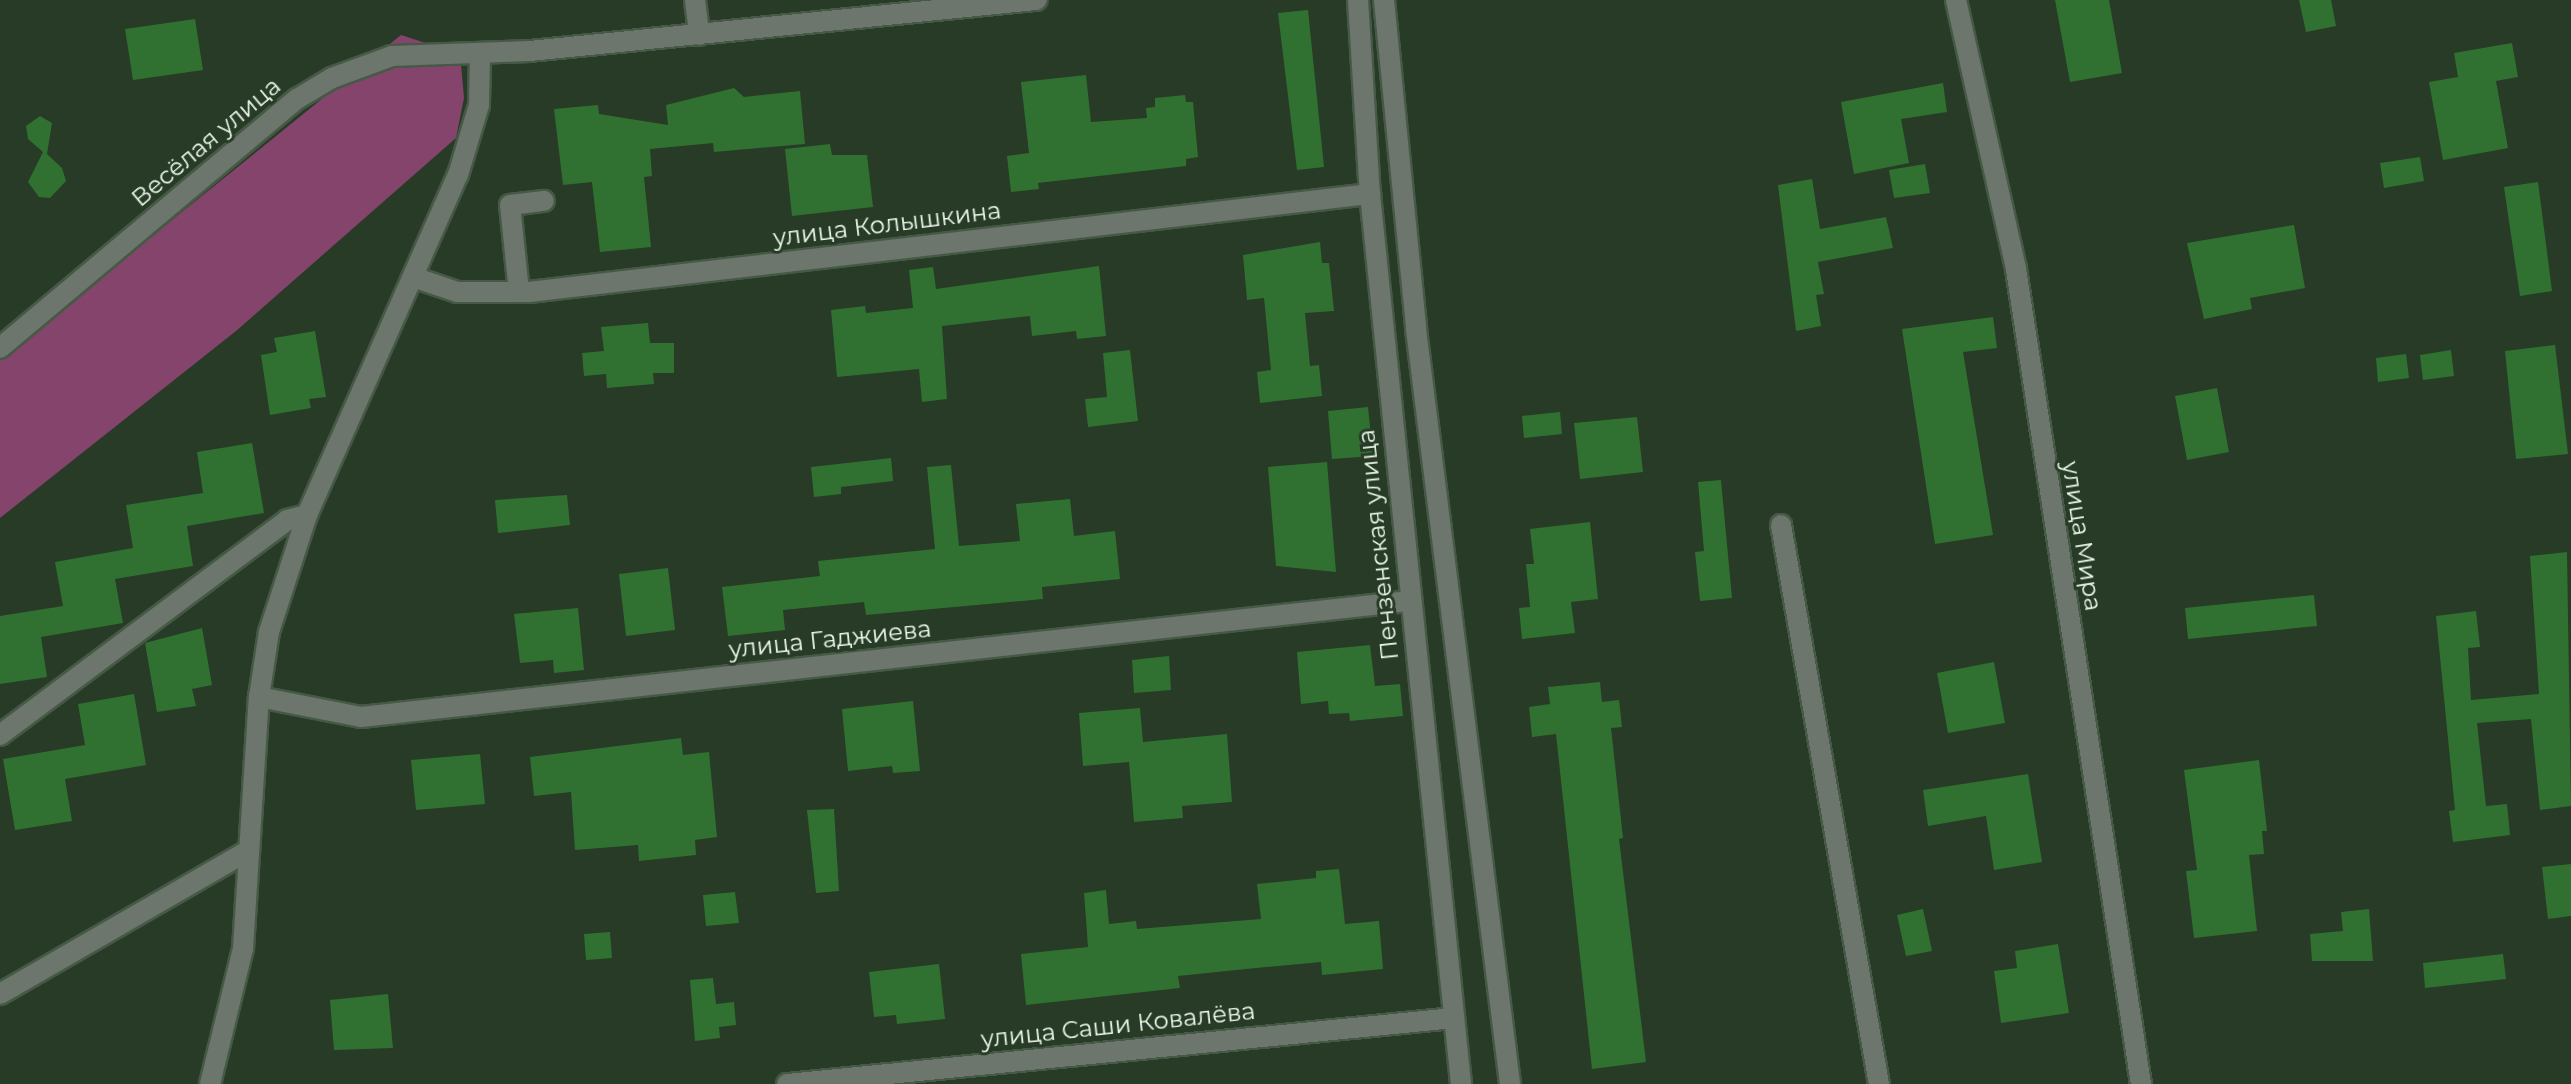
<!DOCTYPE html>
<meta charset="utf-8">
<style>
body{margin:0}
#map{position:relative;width:2571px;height:1084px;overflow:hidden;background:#273b26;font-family:Montserrat,sans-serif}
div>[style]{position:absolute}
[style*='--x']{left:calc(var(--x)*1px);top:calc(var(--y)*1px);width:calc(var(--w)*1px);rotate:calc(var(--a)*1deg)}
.green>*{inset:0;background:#85446c}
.building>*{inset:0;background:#307131}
.roads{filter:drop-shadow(2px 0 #465946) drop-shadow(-2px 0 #465946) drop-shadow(0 2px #465946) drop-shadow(0 -2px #465946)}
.minor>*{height:20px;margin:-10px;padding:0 10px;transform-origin:10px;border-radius:10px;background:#6c766c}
span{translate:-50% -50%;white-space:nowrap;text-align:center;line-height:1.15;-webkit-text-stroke:6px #273b26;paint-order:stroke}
.street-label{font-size:24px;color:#ebf8eb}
</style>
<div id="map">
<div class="green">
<div style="clip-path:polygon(401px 35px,460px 54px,464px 98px,456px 138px,236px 331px,0 518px,0 359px)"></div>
</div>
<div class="building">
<div style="clip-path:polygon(2055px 0,2109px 0,2122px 73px,2070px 82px)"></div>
<div style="clip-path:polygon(2299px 0,2331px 0,2336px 26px,2306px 32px)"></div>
<div style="clip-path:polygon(1308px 10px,1324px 167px,1297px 170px,1278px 13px)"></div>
<div style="clip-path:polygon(195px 19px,203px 70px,133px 80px,125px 29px)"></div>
<div style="clip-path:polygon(2512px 43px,2518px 77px,2496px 81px,2508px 148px,2443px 160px,2429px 82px,2458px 77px,2454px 53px)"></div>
<div style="clip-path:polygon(1086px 75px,1091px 122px,1147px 118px,1146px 108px,1155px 107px,1155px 98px,1185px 95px,1186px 102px,1193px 102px,1198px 157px,1186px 159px,1186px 166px,1038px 183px,1039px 189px,1011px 192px,1007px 156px,1029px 153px,1021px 82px)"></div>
<div style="clip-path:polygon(1943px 83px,1947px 112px,1901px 119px,1909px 163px,1854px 174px,1841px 102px)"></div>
<div style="clip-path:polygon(734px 88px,744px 97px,800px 91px,805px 144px,714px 152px,713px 143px,650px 149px,652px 176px,644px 177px,651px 247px,600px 252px,592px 182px,563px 185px,554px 109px,598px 105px,599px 114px,668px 125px,666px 105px)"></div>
<div style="clip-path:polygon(40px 116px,52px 123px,47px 154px,62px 168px,66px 181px,50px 198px,39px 197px,28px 182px,43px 152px,28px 139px,26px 126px)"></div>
<div style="clip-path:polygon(830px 144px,832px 155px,867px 155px,873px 207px,792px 216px,785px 149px)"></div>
<div style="clip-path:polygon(2420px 157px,2424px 181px,2384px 188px,2380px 163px)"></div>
<div style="clip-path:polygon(1925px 164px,1930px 193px,1894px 198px,1889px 170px)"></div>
<div style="clip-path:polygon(1812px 179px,1820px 229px,1886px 217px,1893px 248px,1818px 262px,1824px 294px,1816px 295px,1821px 326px,1796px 331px,1778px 185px)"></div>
<div style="clip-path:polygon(2538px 182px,2552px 291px,2520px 296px,2504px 187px)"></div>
<div style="clip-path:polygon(2294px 225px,2305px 288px,2250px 298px,2252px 309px,2204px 319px,2187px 243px)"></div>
<div style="clip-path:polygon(1320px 242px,1322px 263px,1329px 263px,1334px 311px,1305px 313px,1310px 366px,1319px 365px,1322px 396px,1260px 403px,1257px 372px,1271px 370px,1264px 298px,1247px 300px,1243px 255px)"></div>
<div style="clip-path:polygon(1099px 266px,1106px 336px,1077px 339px,1076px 331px,1032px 336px,1030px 316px,942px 326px,947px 399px,922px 402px,919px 369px,837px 377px,831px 310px,865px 306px,866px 313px,913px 308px,909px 270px,933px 267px,936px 289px)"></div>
<div style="clip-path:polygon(1993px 317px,1997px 348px,1963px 352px,1993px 535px,1935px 544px,1902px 329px)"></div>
<div style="clip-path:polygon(648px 323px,650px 343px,674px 343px,674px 373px,653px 373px,654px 384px,607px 388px,606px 374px,584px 376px,582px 353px,604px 351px,601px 327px)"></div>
<div style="clip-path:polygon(315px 331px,326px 397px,309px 399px,311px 408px,270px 415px,261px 355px,277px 352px,274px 338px)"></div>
<div style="clip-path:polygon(2555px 345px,2568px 454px,2516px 459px,2505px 351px)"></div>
<div style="clip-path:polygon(1130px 350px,1138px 421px,1088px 427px,1085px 399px,1107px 397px,1103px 353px)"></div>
<div style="clip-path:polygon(2451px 350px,2454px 376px,2423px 380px,2420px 355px)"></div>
<div style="clip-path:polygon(2406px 354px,2409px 378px,2378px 382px,2376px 358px)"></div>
<div style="clip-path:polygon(2217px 388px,2229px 452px,2187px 460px,2175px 396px)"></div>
<div style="clip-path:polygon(1368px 407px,1373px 456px,1332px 459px,1328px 411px)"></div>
<div style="clip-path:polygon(1560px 412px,1562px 434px,1524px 438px,1522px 416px)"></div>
<div style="clip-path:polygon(1637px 417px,1643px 472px,1580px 479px,1574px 423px)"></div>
<div style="clip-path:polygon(252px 443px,264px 513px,187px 526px,193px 566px,115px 579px,123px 623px,41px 637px,47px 677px,0 684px,0 616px,63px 606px,55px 562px,133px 548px,126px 505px,203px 493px,197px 452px)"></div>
<div style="clip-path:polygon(891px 458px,893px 481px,841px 487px,841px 494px,814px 497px,811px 467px)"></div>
<div style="clip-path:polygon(1327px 462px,1336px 572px,1276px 566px,1268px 467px)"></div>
<div style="clip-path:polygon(951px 465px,959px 546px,1020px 541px,1016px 504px,1070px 499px,1074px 536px,1115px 531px,1120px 579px,1042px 587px,1043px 599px,866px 615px,864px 602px,783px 610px,785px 630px,728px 636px,722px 587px,820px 576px,818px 561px,935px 549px,927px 467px)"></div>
<div style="clip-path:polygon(1721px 480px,1732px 598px,1700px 601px,1695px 552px,1704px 551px,1698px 482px)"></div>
<div style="clip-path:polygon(567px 495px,570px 525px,498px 533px,495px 500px)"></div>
<div style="clip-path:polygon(1590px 522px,1598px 599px,1571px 602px,1575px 633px,1522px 639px,1519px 608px,1530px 607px,1526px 564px,1534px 564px,1530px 529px)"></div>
<div style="clip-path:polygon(2567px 552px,2571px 806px,2540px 810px,2531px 719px,2477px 723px,2486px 806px,2507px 804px,2510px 835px,2453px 842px,2449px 811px,2455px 810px,2436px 616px,2476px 611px,2480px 647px,2468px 648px,2471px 700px,2539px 694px,2530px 556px)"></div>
<div style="clip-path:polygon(668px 568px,675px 630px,626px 636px,619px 574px)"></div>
<div style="clip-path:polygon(2314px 595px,2317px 626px,2188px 639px,2185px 608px)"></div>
<div style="clip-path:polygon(578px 608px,584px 670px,554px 673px,553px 660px,520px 663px,514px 614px)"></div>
<div style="clip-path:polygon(202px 628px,212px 685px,192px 689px,196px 706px,157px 712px,145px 643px)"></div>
<div style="clip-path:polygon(1370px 645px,1375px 686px,1400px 684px,1403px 716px,1350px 721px,1349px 713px,1329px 714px,1328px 701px,1301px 704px,1297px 652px)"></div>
<div style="clip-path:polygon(1169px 656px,1171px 690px,1134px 693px,1132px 660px)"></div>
<div style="clip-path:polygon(1994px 662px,2005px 723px,1948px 733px,1937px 673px)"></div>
<div style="clip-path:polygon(1600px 682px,1602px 702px,1619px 700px,1622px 727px,1611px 728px,1623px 838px,1619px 839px,1646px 1062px,1592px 1069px,1556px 734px,1532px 737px,1529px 707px,1550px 704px,1548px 687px)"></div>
<div style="clip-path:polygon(134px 694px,146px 765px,65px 779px,72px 821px,15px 830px,3px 759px,85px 745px,78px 704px)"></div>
<div style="clip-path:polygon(913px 701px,920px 771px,893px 773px,892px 766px,848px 771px,842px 709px)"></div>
<div style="clip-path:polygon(1140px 708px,1143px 742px,1227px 734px,1232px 802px,1182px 806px,1183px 818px,1134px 822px,1129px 762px,1083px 766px,1079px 713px)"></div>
<div style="clip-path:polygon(681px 738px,683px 755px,709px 752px,717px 837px,695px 840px,696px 855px,639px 861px,638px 845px,575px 850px,571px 792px,534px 796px,530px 757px)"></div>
<div style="clip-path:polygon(480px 754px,485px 804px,416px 810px,411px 760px)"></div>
<div style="clip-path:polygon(2259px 760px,2267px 831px,2262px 831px,2264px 854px,2249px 855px,2257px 931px,2194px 938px,2186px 871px,2197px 870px,2184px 770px)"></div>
<div style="clip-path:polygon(2028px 774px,2042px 862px,1994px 870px,1986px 816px,1928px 826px,1923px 790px)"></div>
<div style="clip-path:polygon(834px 809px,839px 891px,816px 893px,807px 810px)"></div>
<div style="clip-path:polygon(2571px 864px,2571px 916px,2548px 919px,2542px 867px)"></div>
<div style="clip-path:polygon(1339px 869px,1345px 924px,1379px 921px,1383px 969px,1322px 975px,1321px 962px,1246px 969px,1178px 976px,1180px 988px,1026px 1005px,1021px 954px,1088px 947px,1084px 893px,1106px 890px,1109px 924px,1136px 921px,1137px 929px,1261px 919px,1257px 884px,1316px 878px,1316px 871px)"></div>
<div style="clip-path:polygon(735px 892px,739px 923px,706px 926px,703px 895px)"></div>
<div style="clip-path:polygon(1923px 909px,1932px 951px,1906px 956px,1897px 915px)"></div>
<div style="clip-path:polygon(2369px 909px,2373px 961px,2312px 961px,2310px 934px,2343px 931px,2341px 912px)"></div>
<div style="clip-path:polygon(610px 932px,612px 958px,586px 960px,584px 934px)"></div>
<div style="clip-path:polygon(2058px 944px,2069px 1013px,2001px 1023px,1994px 971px,2017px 968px,2015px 951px)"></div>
<div style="clip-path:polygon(2503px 954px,2506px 979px,2425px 988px,2423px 963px)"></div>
<div style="clip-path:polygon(939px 964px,945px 1019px,897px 1024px,896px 1015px,874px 1017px,869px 972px)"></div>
<div style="clip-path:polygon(713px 978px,716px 1004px,734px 1002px,736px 1025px,719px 1027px,720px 1038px,695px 1041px,690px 980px)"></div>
<div style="clip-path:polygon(388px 994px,393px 1048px,334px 1050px,330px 1000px)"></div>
</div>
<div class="roads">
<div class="minor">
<div style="--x:695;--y:0;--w:35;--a:83"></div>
<div style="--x:1358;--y:0;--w:194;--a:86.5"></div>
<div style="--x:1370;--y:194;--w:895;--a:84.16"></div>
<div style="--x:1384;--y:0;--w:331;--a:84.4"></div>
<div style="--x:1416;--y:329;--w:761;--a:82.9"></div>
<div style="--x:1956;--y:0;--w:276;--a:77.4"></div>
<div style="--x:2016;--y:269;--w:825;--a:81.28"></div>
<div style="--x:413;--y:277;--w:46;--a:18.8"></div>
<div style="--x:457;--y:292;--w:72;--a:0"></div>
<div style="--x:529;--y:292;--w:847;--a:-6.65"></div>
<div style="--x:519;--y:292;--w:87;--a:-95.9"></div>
<div style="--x:510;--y:205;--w:34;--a:-7"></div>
<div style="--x:0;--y:348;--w:388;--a:-40"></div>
<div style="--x:297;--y:99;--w:41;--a:-31"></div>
<div style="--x:332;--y:78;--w:64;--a:-20.1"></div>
<div style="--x:392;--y:56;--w:138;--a:-2.1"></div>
<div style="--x:530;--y:51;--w:509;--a:-5.76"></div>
<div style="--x:1781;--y:525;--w:568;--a:80.06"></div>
<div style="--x:259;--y:697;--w:104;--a:11.1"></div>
<div style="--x:361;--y:717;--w:1053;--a:-6.32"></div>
<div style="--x:0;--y:735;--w:359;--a:-36.8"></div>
<div style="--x:287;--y:520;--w:21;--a:-14"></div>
<div style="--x:0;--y:994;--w:286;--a:-30"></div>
<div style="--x:210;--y:1084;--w:139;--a:-76.3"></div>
<div style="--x:243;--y:949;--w:253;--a:-86.4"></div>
<div style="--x:259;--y:697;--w:66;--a:-81.3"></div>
<div style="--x:269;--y:632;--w:123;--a:-72"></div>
<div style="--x:307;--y:515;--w:372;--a:-66.1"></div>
<div style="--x:458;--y:175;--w:73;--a:-73.3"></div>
<div style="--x:479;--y:105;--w:51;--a:-88.9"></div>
<div style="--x:787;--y:1084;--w:670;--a:-5.65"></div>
</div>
</div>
<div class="street-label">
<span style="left:206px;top:142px;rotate:-40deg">Весёлая улица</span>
<span style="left:887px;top:224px;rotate:-7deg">улица Колышкина</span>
<span style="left:2082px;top:536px;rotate:81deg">улица Мира</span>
<span style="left:1378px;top:545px;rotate:-96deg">Пензенская улица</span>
<span style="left:830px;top:639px;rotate:-6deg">улица Гаджиева</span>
<span style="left:1118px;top:1025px;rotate:-6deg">улица Саши Ковалёва</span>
</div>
</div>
